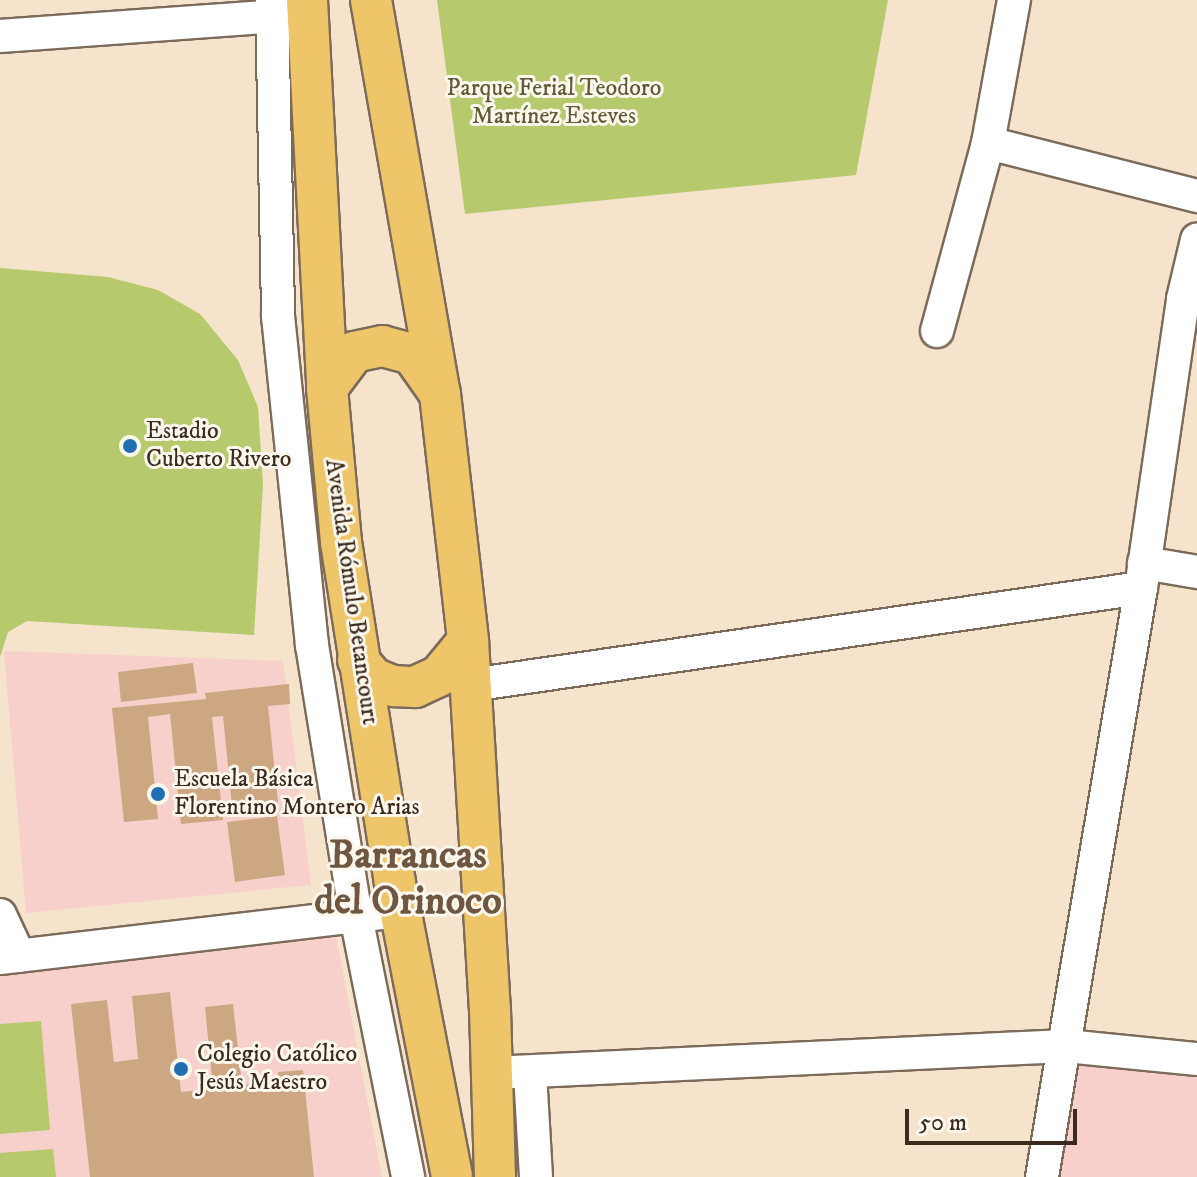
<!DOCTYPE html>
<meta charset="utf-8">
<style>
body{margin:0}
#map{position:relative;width:1197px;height:1177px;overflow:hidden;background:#f6e3cc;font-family:"IM FELL DW Pica",serif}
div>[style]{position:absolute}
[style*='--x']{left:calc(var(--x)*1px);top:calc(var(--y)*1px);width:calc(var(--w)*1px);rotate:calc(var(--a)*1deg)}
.built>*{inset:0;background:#f7d0cb}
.green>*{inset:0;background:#b6c96d}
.building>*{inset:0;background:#cca781}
.roads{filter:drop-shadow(2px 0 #7c6b5b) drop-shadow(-2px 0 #7c6b5b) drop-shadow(0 2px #7c6b5b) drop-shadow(0 -2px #7c6b5b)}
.minor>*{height:32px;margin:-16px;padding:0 16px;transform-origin:16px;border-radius:16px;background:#fff}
.major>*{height:40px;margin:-20px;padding:0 20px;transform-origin:20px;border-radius:20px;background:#eec569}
.dots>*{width:22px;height:22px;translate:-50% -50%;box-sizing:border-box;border:4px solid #fbf7ec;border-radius:50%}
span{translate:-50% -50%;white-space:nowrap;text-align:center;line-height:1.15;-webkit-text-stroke:6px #fbf7ec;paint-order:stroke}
.park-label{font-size:24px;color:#605a36}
.poi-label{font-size:24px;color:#3b2a1e}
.left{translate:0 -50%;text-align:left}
.street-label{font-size:24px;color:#3b2a1e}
.town-label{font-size:40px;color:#6e5641;font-weight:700}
.scale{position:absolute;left:905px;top:1109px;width:172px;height:36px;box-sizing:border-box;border:4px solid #3b2a1e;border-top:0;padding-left:10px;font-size:24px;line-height:28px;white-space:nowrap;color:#3b2a1e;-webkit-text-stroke:6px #fbf7ec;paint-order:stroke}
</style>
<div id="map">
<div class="built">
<div style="clip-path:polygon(4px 651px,283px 661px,311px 885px,26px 913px)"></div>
<div style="clip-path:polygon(335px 931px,382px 1177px,0 1177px,0 960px)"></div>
<div style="clip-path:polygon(1079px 1060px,1197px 1071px,1197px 1177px,1057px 1177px)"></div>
</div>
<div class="green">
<div style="clip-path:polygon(437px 0,888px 0,856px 175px,465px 214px)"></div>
<div style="clip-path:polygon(0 268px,108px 277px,158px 290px,200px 314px,238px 360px,258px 407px,263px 485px,254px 635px,27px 621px,8px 632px,0 657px)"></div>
<div style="clip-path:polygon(41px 1021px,50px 1130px,0 1134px,0 1024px)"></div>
<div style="clip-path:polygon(53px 1149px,56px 1177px,0 1177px,0 1153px)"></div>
</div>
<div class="building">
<div style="clip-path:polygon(193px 663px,197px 693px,121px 702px,118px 672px)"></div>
<div style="clip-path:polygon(289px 684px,290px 704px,268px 706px,279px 811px,233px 816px,223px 716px,212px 717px,223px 820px,181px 824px,170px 714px,148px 717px,158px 819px,124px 822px,112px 708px,206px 699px,205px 693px)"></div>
<div style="clip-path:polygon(277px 816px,285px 875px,235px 882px,227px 822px)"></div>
<div style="clip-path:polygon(170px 992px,181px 1092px,213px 1089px,205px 1007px,233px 1004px,242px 1085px,279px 1082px,278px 1072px,303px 1070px,314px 1177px,90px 1177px,71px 1004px,107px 1000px,114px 1062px,138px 1059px,132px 996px)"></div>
</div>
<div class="roads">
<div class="minor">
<div style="--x:272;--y:0;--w:316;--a:88.9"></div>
<div style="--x:278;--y:316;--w:331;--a:84.1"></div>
<div style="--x:312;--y:645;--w:275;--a:80.8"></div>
<div style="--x:356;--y:916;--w:266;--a:78.7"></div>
<div style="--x:0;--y:36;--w:294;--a:-4.1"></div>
<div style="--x:988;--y:143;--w:216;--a:14.2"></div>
<div style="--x:937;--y:331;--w:195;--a:-74.8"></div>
<div style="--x:988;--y:143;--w:145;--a:-79.7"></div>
<div style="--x:1144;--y:563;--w:54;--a:9.6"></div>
<div style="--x:471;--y:685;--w:677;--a:-8.24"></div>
<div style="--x:0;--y:915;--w:45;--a:65.1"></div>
<div style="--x:0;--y:958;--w:403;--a:-6.7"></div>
<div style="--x:491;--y:1073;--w:576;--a:-2.69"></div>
<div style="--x:1066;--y:1046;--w:132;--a:5.7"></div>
<div style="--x:530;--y:1073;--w:104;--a:86.7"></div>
<div style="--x:1042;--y:1177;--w:597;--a:-80.46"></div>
<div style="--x:1141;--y:588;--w:292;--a:-81.7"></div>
<div style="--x:1183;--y:299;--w:61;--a:-76.7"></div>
</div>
<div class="major">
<div style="--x:307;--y:0;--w:389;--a:87"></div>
<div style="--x:327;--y:388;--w:155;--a:84.8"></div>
<div style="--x:341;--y:542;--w:345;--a:81"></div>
<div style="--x:395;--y:883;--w:299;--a:79"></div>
<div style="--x:371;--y:0;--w:400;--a:80.1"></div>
<div style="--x:440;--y:394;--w:249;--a:83.5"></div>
<div style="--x:468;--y:641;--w:369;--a:86.6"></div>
<div style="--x:490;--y:1009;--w:168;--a:88.3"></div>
<div style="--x:327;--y:388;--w:45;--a:-53.1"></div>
<div style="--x:354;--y:352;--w:29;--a:-12"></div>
<div style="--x:382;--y:346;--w:31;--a:15"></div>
<div style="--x:412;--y:354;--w:45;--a:54.9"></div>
<div style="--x:358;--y:660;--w:23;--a:50"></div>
<div style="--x:373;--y:678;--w:22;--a:22"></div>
<div style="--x:393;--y:686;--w:22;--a:3"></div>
<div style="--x:415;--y:687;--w:26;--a:-25"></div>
<div style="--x:439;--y:676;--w:45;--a:-50.4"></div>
</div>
</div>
<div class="dots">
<div style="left:130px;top:446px;background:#1f6fb2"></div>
<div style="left:158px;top:794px;background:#1f6fb2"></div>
<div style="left:181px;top:1069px;background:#1f6fb2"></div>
</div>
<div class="park-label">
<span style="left:554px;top:103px">Parque Ferial Teodoro<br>Martínez Esteves</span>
</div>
<div class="poi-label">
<span class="left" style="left:146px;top:446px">Estadio<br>Cuberto Rivero</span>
<span class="left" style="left:174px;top:794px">Escuela Básica<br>Florentino Montero Arias</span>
<span class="left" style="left:197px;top:1069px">Colegio Católico<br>Jesús Maestro</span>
</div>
<div class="street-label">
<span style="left:351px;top:592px;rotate:82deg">Avenida Rómulo Betancourt</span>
</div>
<div class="town-label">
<span style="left:408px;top:879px">Barrancas<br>del Orinoco</span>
</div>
<div class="scale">50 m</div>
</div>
